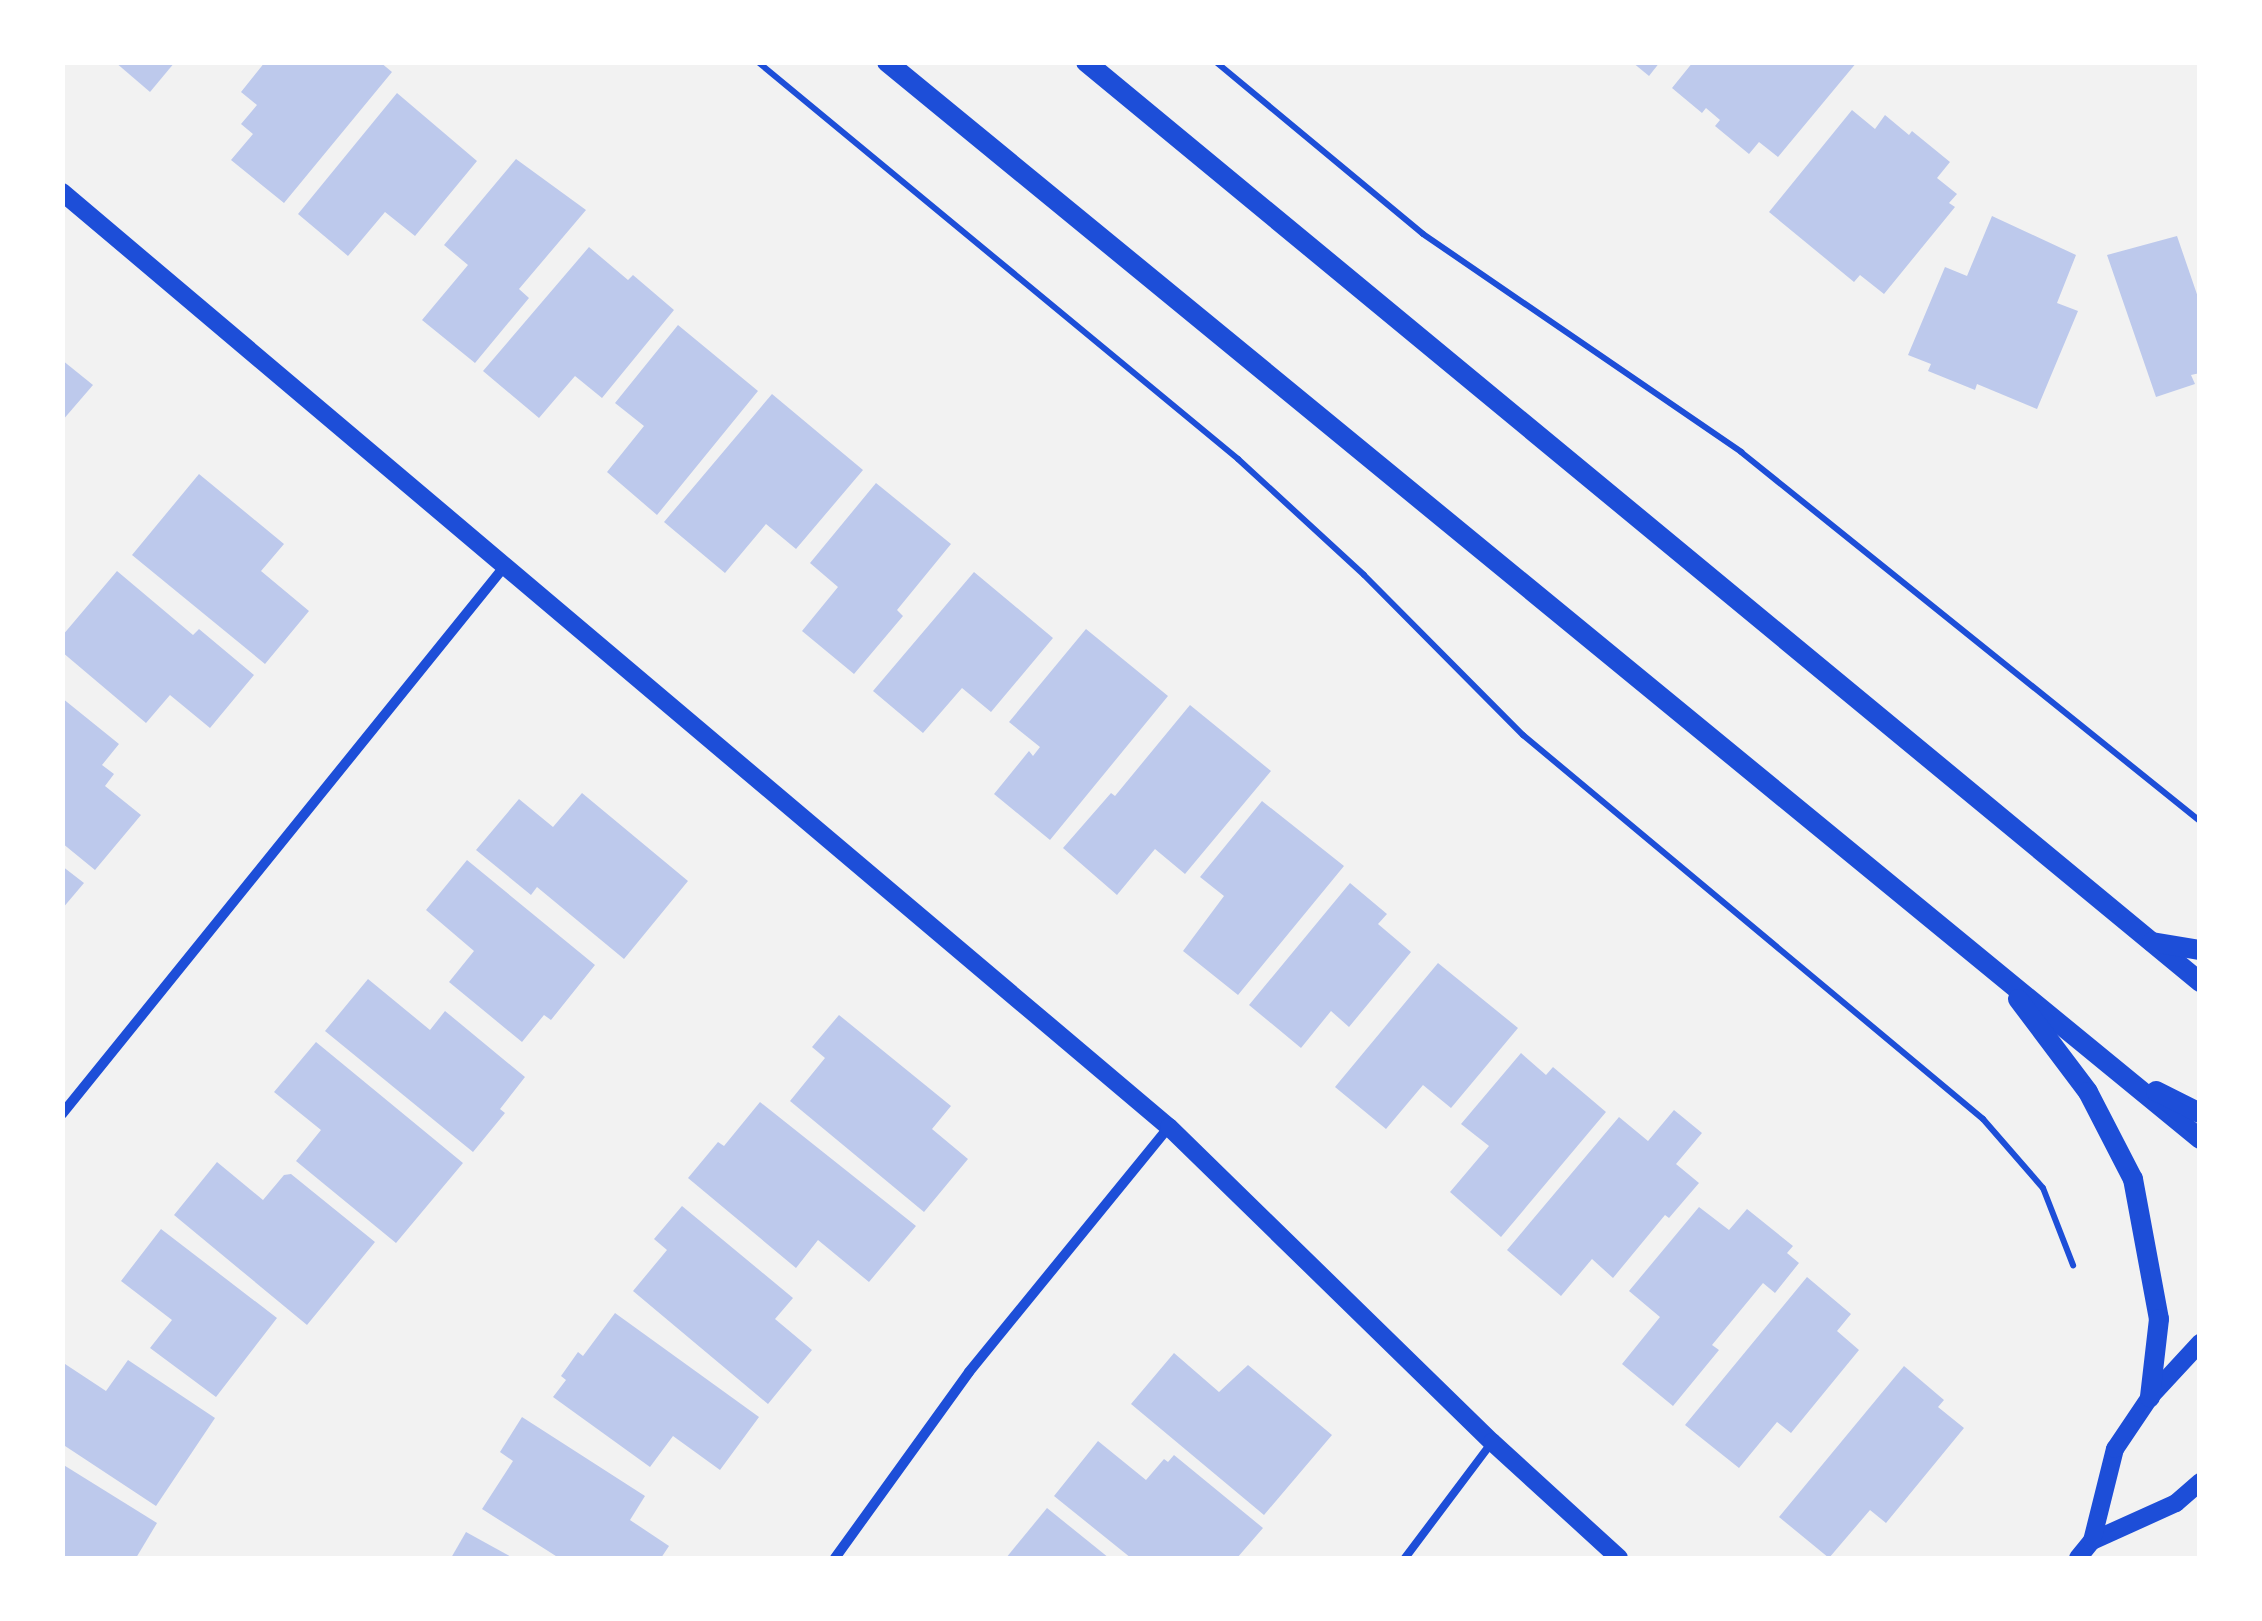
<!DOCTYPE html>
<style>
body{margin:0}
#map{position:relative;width:2262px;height:1621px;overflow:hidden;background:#f2f2f2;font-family:"Varela Round",sans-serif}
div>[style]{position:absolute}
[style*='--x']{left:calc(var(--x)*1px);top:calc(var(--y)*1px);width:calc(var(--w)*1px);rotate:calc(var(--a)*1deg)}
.building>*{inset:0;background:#bdc9ec}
.path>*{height:6px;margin:-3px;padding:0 3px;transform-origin:3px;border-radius:3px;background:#1d4ed8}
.service>*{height:8px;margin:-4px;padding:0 4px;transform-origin:4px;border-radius:4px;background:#1d4ed8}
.minor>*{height:10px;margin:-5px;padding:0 5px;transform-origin:5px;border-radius:5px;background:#1d4ed8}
.tertiary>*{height:18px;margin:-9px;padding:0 9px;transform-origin:9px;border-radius:9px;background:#1d4ed8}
.secondary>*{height:20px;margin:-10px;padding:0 10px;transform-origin:10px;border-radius:10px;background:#1d4ed8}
span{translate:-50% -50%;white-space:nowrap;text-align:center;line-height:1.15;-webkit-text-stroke:8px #fff;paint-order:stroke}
.frame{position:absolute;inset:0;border:65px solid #fff;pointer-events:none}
</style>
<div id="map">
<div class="building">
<div style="clip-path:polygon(115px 62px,175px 62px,150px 92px)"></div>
<div style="clip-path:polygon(265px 62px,380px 62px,392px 72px,284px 203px,231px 160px,253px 134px,241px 124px,257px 105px,241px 92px)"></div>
<div style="clip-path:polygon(1632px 62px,1660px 62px,1649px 76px)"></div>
<div style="clip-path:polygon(1693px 62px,1857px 62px,1778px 157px,1759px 142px,1749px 154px,1715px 126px,1720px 120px,1706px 108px,1702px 113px,1672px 88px)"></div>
<div style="clip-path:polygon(397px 93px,477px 161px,415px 236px,385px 212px,348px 256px,298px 214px)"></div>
<div style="clip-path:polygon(1852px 110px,1875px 129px,1885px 115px,1909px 135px,1912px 131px,1950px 162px,1937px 178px,1957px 194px,1949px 203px,1955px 207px,1884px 294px,1860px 275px,1854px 282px,1769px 212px)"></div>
<div style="clip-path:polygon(516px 159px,586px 210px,519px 289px,529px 298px,475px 363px,422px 320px,468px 265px,444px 245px)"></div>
<div style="clip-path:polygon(1992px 216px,2076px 255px,2057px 303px,2078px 311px,2037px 409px,1977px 384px,1975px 390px,1928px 371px,1931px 364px,1908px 355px,1945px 267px,1967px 276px)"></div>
<div style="clip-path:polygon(2177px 236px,2200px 303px,2200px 373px,2191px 375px,2195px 384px,2156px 397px,2107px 255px)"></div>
<div style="clip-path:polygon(589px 247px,628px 280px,633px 275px,674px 310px,602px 398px,575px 376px,539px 418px,483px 371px)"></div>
<div style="clip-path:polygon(678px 325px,758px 391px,657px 515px,607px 472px,644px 426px,615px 403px)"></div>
<div style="clip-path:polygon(62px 360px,93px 385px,62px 421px)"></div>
<div style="clip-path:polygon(772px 394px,863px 470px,796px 549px,766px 524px,725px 573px,664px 522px)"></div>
<div style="clip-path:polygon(199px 474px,284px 544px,261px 571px,309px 611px,265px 664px,132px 555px)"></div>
<div style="clip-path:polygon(876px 483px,951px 544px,897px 610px,903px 616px,854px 674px,802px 631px,838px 587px,810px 563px)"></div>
<div style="clip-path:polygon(117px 571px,193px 635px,199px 629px,254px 675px,210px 728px,170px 695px,146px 723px,62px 652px,62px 636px)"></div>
<div style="clip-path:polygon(974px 572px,1053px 638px,991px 712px,962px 688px,923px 733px,873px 691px)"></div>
<div style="clip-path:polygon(1086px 629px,1168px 696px,1050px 840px,994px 794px,1029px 751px,1033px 756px,1040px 747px,1009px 722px)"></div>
<div style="clip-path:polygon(62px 698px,119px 744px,102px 765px,114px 774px,105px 786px,141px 815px,95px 870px,62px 843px)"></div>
<div style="clip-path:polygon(1190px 705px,1271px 771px,1185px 874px,1155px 849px,1117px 895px,1063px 848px,1111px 793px,1115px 796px)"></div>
<div style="clip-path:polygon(582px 793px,688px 881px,624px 959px,537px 887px,531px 895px,476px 850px,519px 799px,553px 827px)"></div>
<div style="clip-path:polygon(1262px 801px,1344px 866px,1238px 995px,1183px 951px,1224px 896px,1200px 877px)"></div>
<div style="clip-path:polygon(467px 860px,595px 965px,551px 1020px,544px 1015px,522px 1042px,449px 982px,474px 951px,426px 910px)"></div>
<div style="clip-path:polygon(62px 866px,84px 883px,62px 909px)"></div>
<div style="clip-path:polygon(1350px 883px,1387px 914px,1378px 924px,1411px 952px,1349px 1027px,1331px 1011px,1301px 1048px,1249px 1005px)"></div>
<div style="clip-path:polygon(1438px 963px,1518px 1028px,1451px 1108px,1423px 1085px,1386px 1129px,1335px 1087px)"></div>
<div style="clip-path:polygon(368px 979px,430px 1030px,445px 1011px,525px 1077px,500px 1109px,505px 1113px,473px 1152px,325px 1031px)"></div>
<div style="clip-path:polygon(839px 1015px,951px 1106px,932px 1129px,968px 1159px,924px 1212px,790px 1101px,825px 1058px,812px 1047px)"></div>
<div style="clip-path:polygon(316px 1042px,463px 1163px,396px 1243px,296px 1161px,321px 1130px,274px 1092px)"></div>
<div style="clip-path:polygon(1521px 1053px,1546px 1075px,1553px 1067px,1606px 1112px,1501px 1237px,1450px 1192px,1489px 1146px,1461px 1124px)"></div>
<div style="clip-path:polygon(760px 1102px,916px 1226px,869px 1282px,818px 1240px,796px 1268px,688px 1178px,718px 1142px,724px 1146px)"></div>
<div style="clip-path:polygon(1674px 1110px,1702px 1133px,1676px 1164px,1699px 1183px,1669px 1218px,1665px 1215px,1613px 1278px,1592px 1259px,1561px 1296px,1507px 1250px,1619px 1117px,1648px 1141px)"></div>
<div style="clip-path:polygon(217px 1162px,263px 1200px,284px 1175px,291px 1174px,375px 1242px,307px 1325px,174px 1215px)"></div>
<div style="clip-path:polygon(682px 1206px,793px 1298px,775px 1319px,812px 1350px,768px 1404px,633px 1291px,667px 1250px,654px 1239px)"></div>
<div style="clip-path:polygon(1699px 1207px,1729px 1230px,1747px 1209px,1793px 1246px,1787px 1253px,1799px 1263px,1775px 1293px,1763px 1283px,1712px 1345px,1719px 1350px,1673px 1406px,1622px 1364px,1660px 1317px,1629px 1291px)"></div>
<div style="clip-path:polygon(161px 1229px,277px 1318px,216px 1397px,150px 1348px,172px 1320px,121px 1281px)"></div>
<div style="clip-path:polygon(1807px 1277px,1851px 1314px,1837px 1331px,1859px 1350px,1791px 1433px,1777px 1422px,1739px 1468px,1685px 1425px)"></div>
<div style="clip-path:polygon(615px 1313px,759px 1417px,720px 1470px,673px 1436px,650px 1467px,553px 1397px,566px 1380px,561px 1376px,578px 1352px,583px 1356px)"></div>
<div style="clip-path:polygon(1174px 1353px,1219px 1392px,1248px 1365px,1332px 1435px,1264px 1515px,1131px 1404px)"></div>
<div style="clip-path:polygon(128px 1360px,215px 1418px,156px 1506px,62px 1444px,62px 1362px,106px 1391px)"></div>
<div style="clip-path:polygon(1904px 1366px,1944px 1400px,1938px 1407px,1964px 1428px,1886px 1523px,1870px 1510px,1829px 1558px,1779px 1517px)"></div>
<div style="clip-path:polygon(522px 1417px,645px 1496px,630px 1520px,669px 1546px,661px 1558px,559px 1558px,482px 1509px,513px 1461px,500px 1452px)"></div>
<div style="clip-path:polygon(1098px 1441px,1146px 1480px,1164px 1459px,1168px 1462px,1174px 1455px,1263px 1528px,1237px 1558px,1131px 1558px,1054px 1496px)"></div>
<div style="clip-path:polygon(62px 1464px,157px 1523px,136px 1558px,62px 1558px)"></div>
<div style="clip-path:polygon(1047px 1508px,1109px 1558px,1006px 1558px)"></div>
<div style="clip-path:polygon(466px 1532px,513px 1558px,451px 1558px)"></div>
</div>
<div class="path">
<div style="--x:758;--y:62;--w:623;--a:39.59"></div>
<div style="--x:1238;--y:459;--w:171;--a:42.6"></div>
<div style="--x:1364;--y:575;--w:226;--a:45.2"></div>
<div style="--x:1523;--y:735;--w:599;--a:39.85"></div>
<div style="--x:1983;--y:1119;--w:91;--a:49"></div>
<div style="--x:2043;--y:1188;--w:83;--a:68.7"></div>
<div style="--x:1216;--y:62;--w:269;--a:39.7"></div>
<div style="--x:1423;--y:234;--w:386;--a:34.4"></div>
<div style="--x:1741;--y:452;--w:589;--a:38.8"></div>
</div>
<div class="service">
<div style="--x:1405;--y:1558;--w:145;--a:-53.1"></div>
</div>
<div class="minor">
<div style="--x:62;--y:1114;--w:703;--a:-51.06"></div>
<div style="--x:835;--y:1558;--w:229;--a:-54.2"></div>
<div style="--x:969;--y:1372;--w:316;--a:-50.8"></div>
</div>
<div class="tertiary">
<div style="--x:62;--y:192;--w:1449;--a:40.19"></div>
<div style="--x:1169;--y:1127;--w:451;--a:44.3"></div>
<div style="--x:1492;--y:1442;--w:172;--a:42.4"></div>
<div style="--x:2092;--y:1541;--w:92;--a:-24.3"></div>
<div style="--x:2176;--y:1503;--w:32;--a:-41"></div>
<div style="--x:2078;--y:1558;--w:22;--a:-51"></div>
<div style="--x:2092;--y:1541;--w:95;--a:-76"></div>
<div style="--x:2115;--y:1449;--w:63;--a:-56.1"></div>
<div style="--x:2150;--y:1397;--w:74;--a:-47.2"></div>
</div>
<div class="secondary">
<div style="--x:887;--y:62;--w:1698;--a:39.36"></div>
<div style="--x:1086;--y:62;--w:1445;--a:39.55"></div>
<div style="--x:2152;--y:942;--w:49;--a:9.5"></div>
<div style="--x:2018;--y:999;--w:116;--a:53"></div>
<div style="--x:2088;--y:1092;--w:98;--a:62.7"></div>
<div style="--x:2133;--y:1179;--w:142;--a:79.5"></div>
<div style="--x:2159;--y:1319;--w:79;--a:96.6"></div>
<div style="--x:2156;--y:1091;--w:49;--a:26.6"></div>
</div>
<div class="frame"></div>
</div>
